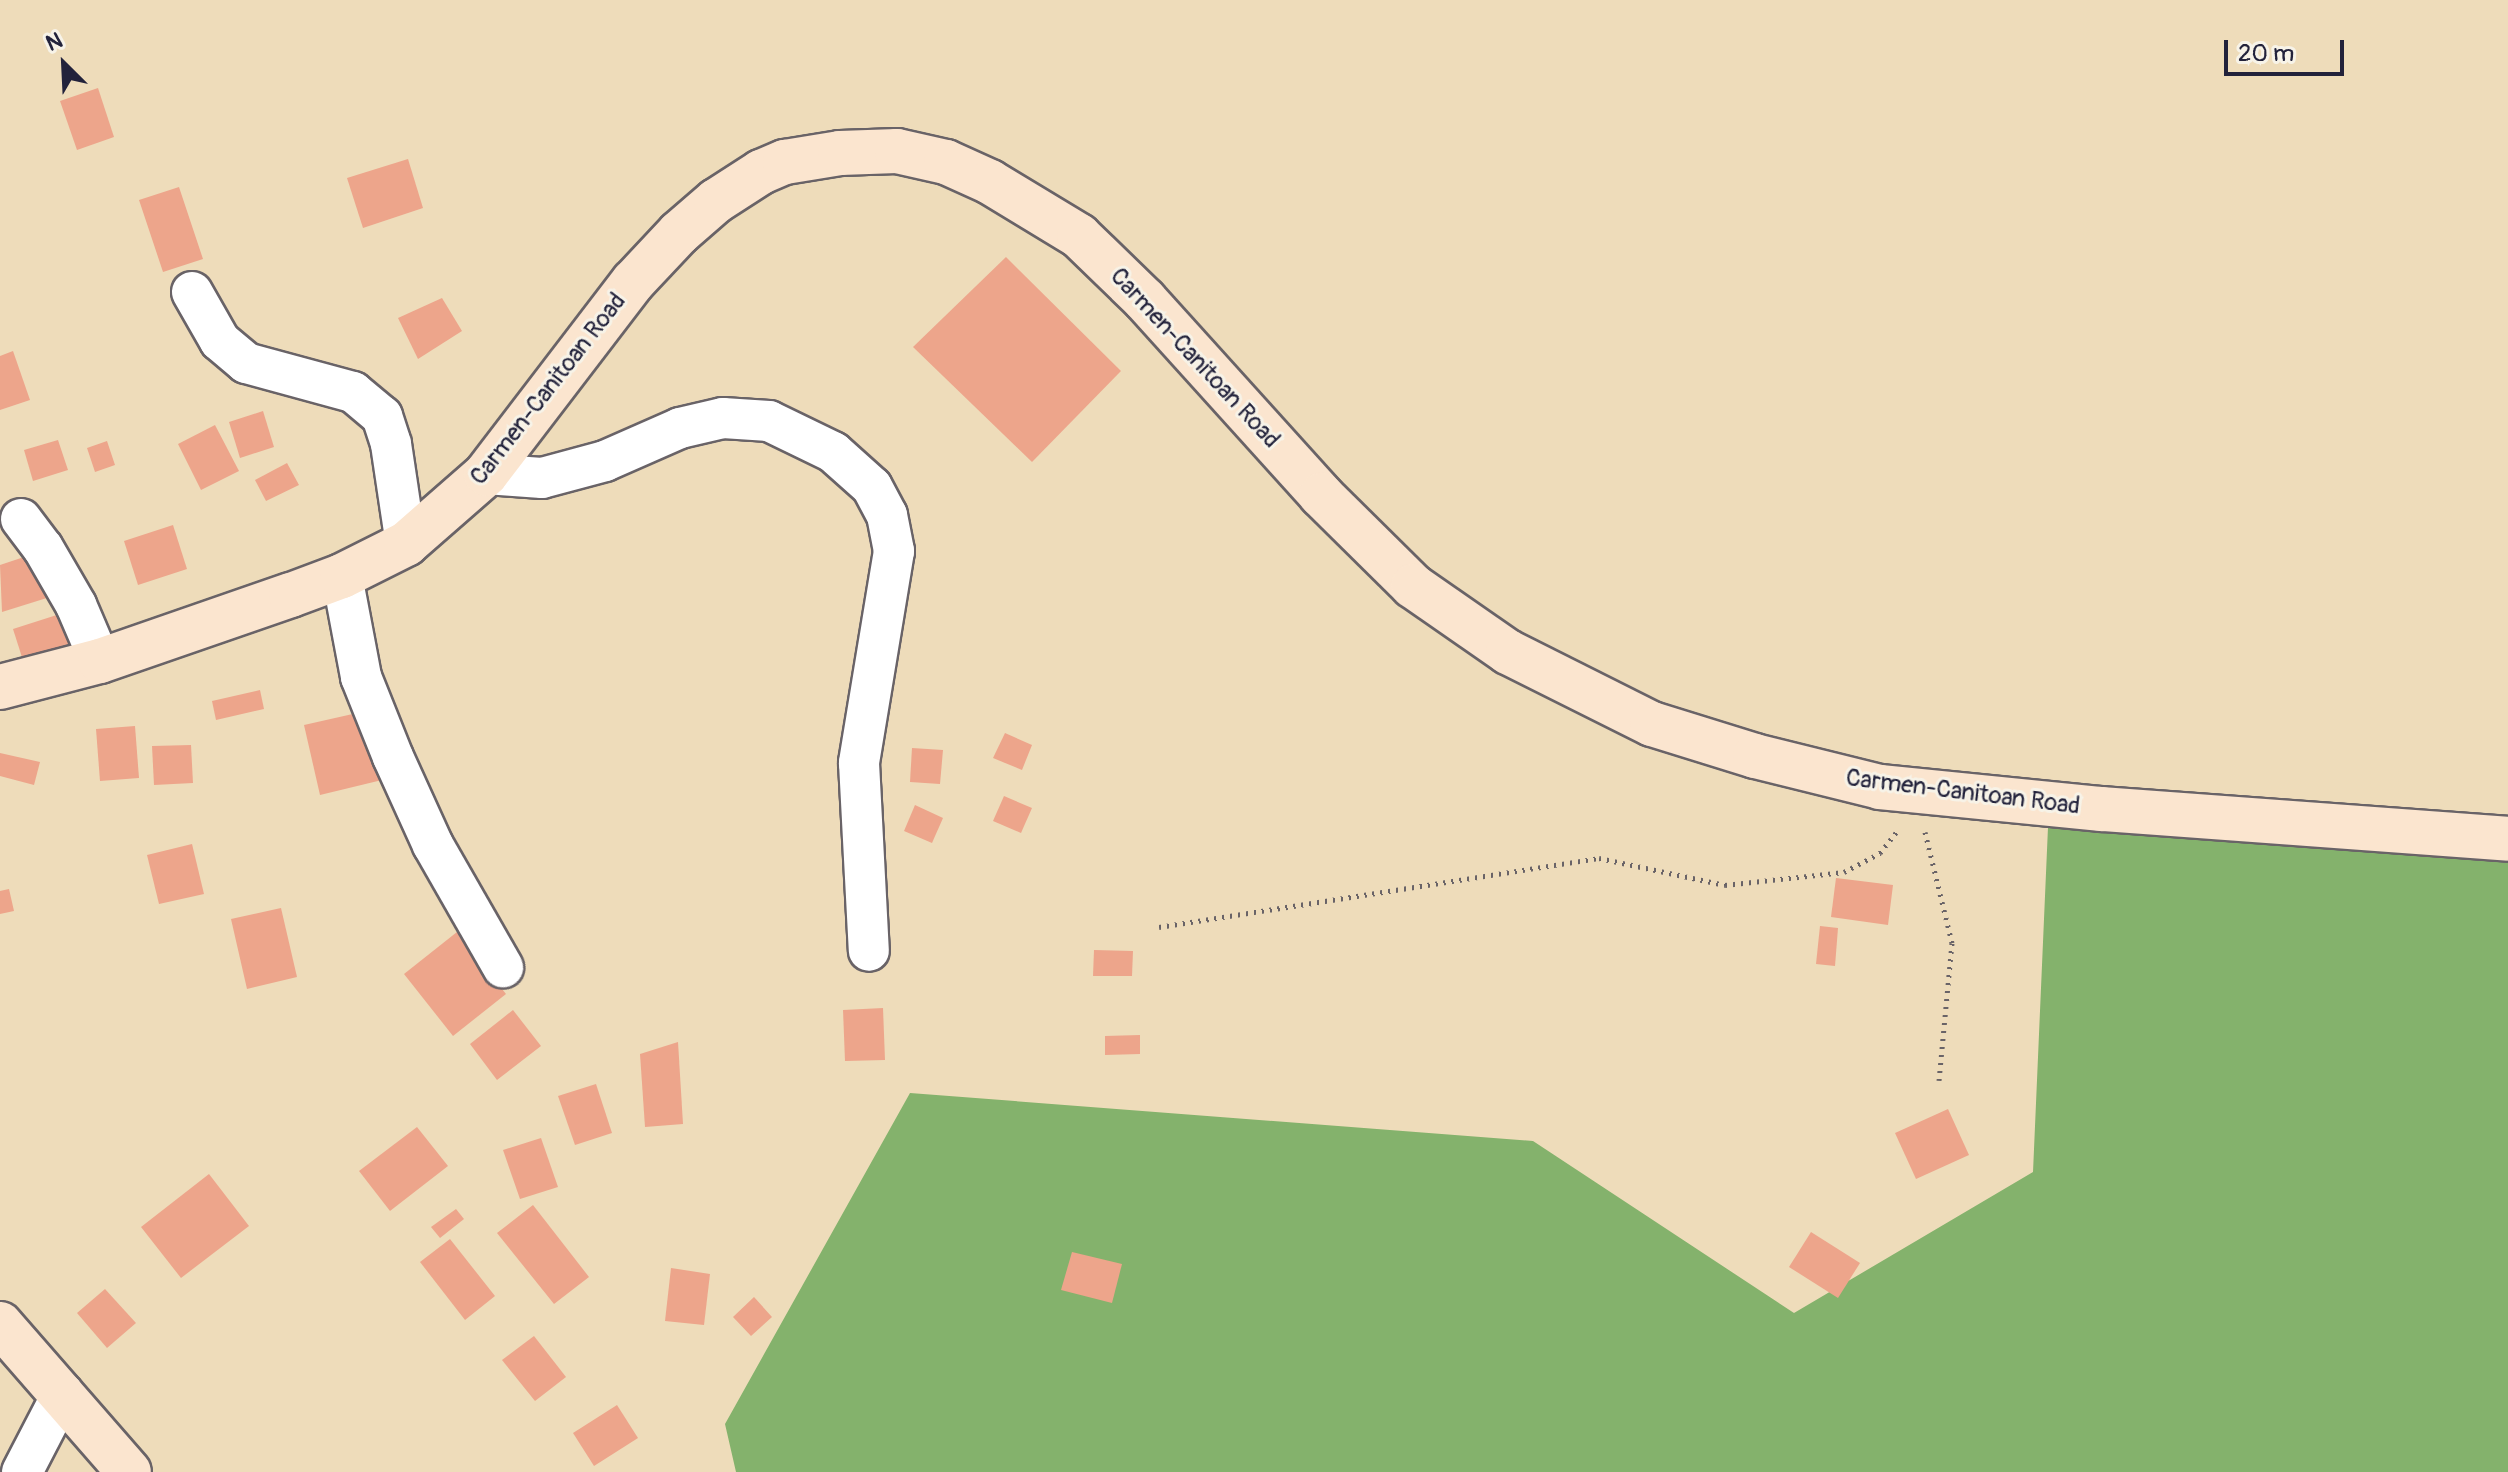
<!DOCTYPE html>
<style>
body{margin:0}
#map{position:relative;width:2508px;height:1472px;overflow:hidden;background:#eedcba;font-family:Pangolin,sans-serif}
div>[style]{position:absolute}
[style*='--x']{left:calc(var(--x)*1px);top:calc(var(--y)*1px);width:calc(var(--w)*1px);rotate:calc(var(--a)*1deg)}
.forest>*{inset:0;background:#84b26c}
.building>*{inset:0;background:#eda58b}
.path>*{height:5px;margin-top:-2.5px;transform-origin:0;background:repeating-linear-gradient(90deg,#696367 0 2px,transparent 0 8px)}
.roads{filter:drop-shadow(2px 0 #696367) drop-shadow(-2px 0 #696367) drop-shadow(0 2px #696367) drop-shadow(0 -2px #696367)}
.street>*{height:40px;margin:-20px;padding:0 20px;transform-origin:20px;border-radius:20px;background:#fff}
.secondary>*{height:44px;margin:-22px;padding:0 22px;transform-origin:22px;border-radius:22px;background:#fbe5cf}
span{translate:-50% -50%;white-space:nowrap;text-align:center;line-height:1.15;-webkit-text-stroke:6px #f7f3e8;paint-order:stroke}
.street-label{font-size:24px;color:#22223b}
.north{position:absolute;left:24px;top:24px;width:80px;height:80px;-webkit-text-stroke:6px #f7f3e8;paint-order:stroke;rotate:336deg;font-size:22px;font-weight:700;line-height:32px;text-align:center;color:#22223b}
.north::after{content:'';display:block;margin:auto;width:28px;height:36px;background:#22223b;clip-path:polygon(50% 0,100% 100%,50% 72%,0 100%)}
.scale{position:absolute;left:2224px;top:40px;width:120px;height:36px;box-sizing:border-box;border:4px solid #22223b;border-top:0;padding-left:10px;font-size:24px;line-height:28px;white-space:nowrap;color:#22223b;-webkit-text-stroke:6px #f7f3e8;paint-order:stroke}
</style>
<div id="map">
<div class="forest">
<div style="clip-path:polygon(2049px 804px,2508px 839px,2508px 1472px,736px 1472px,725px 1424px,910px 1093px,1533px 1141px,1794px 1313px,2033px 1172px)"></div>
</div>
<div class="building">
<div style="clip-path:polygon(98px 88px,114px 137px,77px 150px,60px 101px)"></div>
<div style="clip-path:polygon(408px 159px,423px 208px,363px 228px,347px 178px)"></div>
<div style="clip-path:polygon(179px 187px,203px 259px,163px 272px,139px 200px)"></div>
<div style="clip-path:polygon(1006px 257px,1121px 371px,1032px 462px,913px 347px)"></div>
<div style="clip-path:polygon(442px 298px,462px 331px,418px 359px,398px 318px)"></div>
<div style="clip-path:polygon(13px 351px,30px 400px,0 410px,0 356px)"></div>
<div style="clip-path:polygon(263px 411px,274px 447px,240px 458px,229px 422px)"></div>
<div style="clip-path:polygon(215px 425px,239px 471px,201px 490px,178px 444px)"></div>
<div style="clip-path:polygon(58px 440px,68px 470px,33px 481px,24px 450px)"></div>
<div style="clip-path:polygon(107px 441px,115px 465px,95px 472px,87px 448px)"></div>
<div style="clip-path:polygon(287px 463px,299px 485px,266px 501px,255px 480px)"></div>
<div style="clip-path:polygon(173px 525px,187px 569px,138px 585px,124px 541px)"></div>
<div style="clip-path:polygon(36px 553px,50px 597px,2px 612px,0 565px)"></div>
<div style="clip-path:polygon(63px 613px,76px 657px,27px 673px,13px 629px)"></div>
<div style="clip-path:polygon(260px 690px,264px 709px,216px 720px,212px 701px)"></div>
<div style="clip-path:polygon(366px 711px,382px 780px,320px 795px,304px 725px)"></div>
<div style="clip-path:polygon(135px 726px,139px 778px,100px 781px,96px 729px)"></div>
<div style="clip-path:polygon(1005px 733px,1032px 745px,1022px 770px,993px 758px)"></div>
<div style="clip-path:polygon(191px 745px,193px 783px,154px 785px,152px 746px)"></div>
<div style="clip-path:polygon(912px 748px,943px 750px,940px 784px,910px 782px)"></div>
<div style="clip-path:polygon(0 753px,40px 762px,34px 785px,0 776px)"></div>
<div style="clip-path:polygon(1004px 796px,1032px 808px,1021px 833px,993px 821px)"></div>
<div style="clip-path:polygon(915px 805px,943px 818px,932px 843px,904px 831px)"></div>
<div style="clip-path:polygon(192px 844px,204px 894px,159px 904px,147px 855px)"></div>
<div style="clip-path:polygon(1836px 878px,1893px 885px,1888px 925px,1831px 917px)"></div>
<div style="clip-path:polygon(9px 889px,14px 911px,0 914px,0 891px)"></div>
<div style="clip-path:polygon(281px 908px,297px 977px,247px 989px,231px 919px)"></div>
<div style="clip-path:polygon(1820px 926px,1838px 928px,1835px 966px,1816px 964px)"></div>
<div style="clip-path:polygon(457px 932px,506px 994px,453px 1036px,404px 974px)"></div>
<div style="clip-path:polygon(1094px 950px,1133px 951px,1132px 976px,1093px 976px)"></div>
<div style="clip-path:polygon(883px 1008px,885px 1060px,845px 1061px,843px 1010px)"></div>
<div style="clip-path:polygon(513px 1010px,541px 1046px,497px 1080px,470px 1044px)"></div>
<div style="clip-path:polygon(1140px 1035px,1140px 1054px,1105px 1055px,1105px 1036px)"></div>
<div style="clip-path:polygon(678px 1042px,683px 1124px,645px 1127px,640px 1054px)"></div>
<div style="clip-path:polygon(596px 1084px,612px 1133px,575px 1145px,558px 1096px)"></div>
<div style="clip-path:polygon(1948px 1109px,1969px 1155px,1916px 1179px,1895px 1133px)"></div>
<div style="clip-path:polygon(417px 1127px,448px 1166px,390px 1211px,359px 1171px)"></div>
<div style="clip-path:polygon(541px 1138px,558px 1187px,520px 1199px,503px 1150px)"></div>
<div style="clip-path:polygon(209px 1174px,249px 1226px,181px 1278px,141px 1227px)"></div>
<div style="clip-path:polygon(533px 1205px,589px 1277px,554px 1304px,497px 1233px)"></div>
<div style="clip-path:polygon(456px 1209px,464px 1219px,440px 1238px,431px 1227px)"></div>
<div style="clip-path:polygon(1811px 1232px,1860px 1263px,1838px 1298px,1789px 1267px)"></div>
<div style="clip-path:polygon(450px 1239px,495px 1296px,465px 1320px,420px 1262px)"></div>
<div style="clip-path:polygon(1072px 1252px,1122px 1264px,1112px 1303px,1061px 1290px)"></div>
<div style="clip-path:polygon(671px 1268px,710px 1274px,704px 1325px,665px 1321px)"></div>
<div style="clip-path:polygon(105px 1289px,136px 1323px,107px 1348px,77px 1313px)"></div>
<div style="clip-path:polygon(754px 1297px,772px 1317px,751px 1336px,733px 1317px)"></div>
<div style="clip-path:polygon(534px 1336px,566px 1377px,535px 1401px,502px 1360px)"></div>
<div style="clip-path:polygon(617px 1405px,638px 1438px,594px 1466px,573px 1433px)"></div>
</div>
<div class="path">
<div style="--x:1925;--y:832;--w:114;--a:76.3"></div>
<div style="--x:1952;--y:943;--w:138;--a:95.4"></div>
<div style="--x:1159;--y:927;--w:445;--a:-8.9"></div>
<div style="--x:1599;--y:858;--w:129;--a:12.1"></div>
<div style="--x:1725;--y:885;--w:120;--a:-6.2"></div>
<div style="--x:1844;--y:872;--w:41;--a:-27.8"></div>
<div style="--x:1880;--y:853;--w:28;--a:-52"></div>
</div>
<div class="roads">
<div class="street">
<div style="--x:192;--y:292;--w:56;--a:60.3"></div>
<div style="--x:220;--y:341;--w:34;--a:40"></div>
<div style="--x:246;--y:363;--w:111;--a:15.2"></div>
<div style="--x:353;--y:392;--w:38;--a:40"></div>
<div style="--x:382;--y:416;--w:29;--a:72"></div>
<div style="--x:391;--y:444;--w:101;--a:81.5"></div>
<div style="--x:486;--y:474;--w:56;--a:4.1"></div>
<div style="--x:542;--y:478;--w:65;--a:-15.1"></div>
<div style="--x:605;--y:461;--w:82;--a:-23.7"></div>
<div style="--x:680;--y:428;--w:44;--a:-13.1"></div>
<div style="--x:723;--y:418;--w:46;--a:3.7"></div>
<div style="--x:769;--y:421;--w:71;--a:25.8"></div>
<div style="--x:833;--y:452;--w:52;--a:41.9"></div>
<div style="--x:872;--y:487;--w:32;--a:62"></div>
<div style="--x:887;--y:515;--w:37;--a:79"></div>
<div style="--x:894;--y:551;--w:215;--a:99.4"></div>
<div style="--x:859;--y:763;--w:188;--a:87"></div>
<div style="--x:21;--y:519;--w:36;--a:53"></div>
<div style="--x:43;--y:548;--w:66;--a:59.9"></div>
<div style="--x:76;--y:605;--w:61;--a:66.8"></div>
<div style="--x:342;--y:576;--w:103;--a:79.3"></div>
<div style="--x:361;--y:677;--w:86;--a:68.2"></div>
<div style="--x:393;--y:757;--w:97;--a:65.6"></div>
<div style="--x:433;--y:845;--w:141;--a:60.2"></div>
<div style="--x:22;--y:1472;--w:89;--a:-62.6"></div>
</div>
<div class="secondary">
<div style="--x:0;--y:687;--w:103;--a:-14.6"></div>
<div style="--x:100;--y:661;--w:202;--a:-19.1"></div>
<div style="--x:291;--y:595;--w:54;--a:-20.4"></div>
<div style="--x:342;--y:576;--w:72;--a:-26.6"></div>
<div style="--x:406;--y:544;--w:106;--a:-41.2"></div>
<div style="--x:486;--y:474;--w:242;--a:-52.6"></div>
<div style="--x:633;--y:282;--w:67;--a:-46.8"></div>
<div style="--x:679;--y:233;--w:49;--a:-40.9"></div>
<div style="--x:716;--y:201;--w:54;--a:-32.8"></div>
<div style="--x:761;--y:172;--w:26;--a:-23"></div>
<div style="--x:785;--y:162;--w:56;--a:-9.3"></div>
<div style="--x:840;--y:153;--w:57;--a:-2"></div>
<div style="--x:897;--y:151;--w:50;--a:12.7"></div>
<div style="--x:946;--y:162;--w:48;--a:24.4"></div>
<div style="--x:990;--y:182;--w:104;--a:31.2"></div>
<div style="--x:1079;--y:236;--w:92;--a:44.1"></div>
<div style="--x:1145;--y:300;--w:263;--a:47.9"></div>
<div style="--x:1321;--y:495;--w:129;--a:44.7"></div>
<div style="--x:1413;--y:586;--w:116;--a:34.8"></div>
<div style="--x:1508;--y:652;--w:161;--a:26.6"></div>
<div style="--x:1652;--y:724;--w:108;--a:17.3"></div>
<div style="--x:1755;--y:756;--w:129;--a:13.9"></div>
<div style="--x:1880;--y:787;--w:223;--a:5.7"></div>
<div style="--x:2102;--y:809;--w:407;--a:4.2"></div>
<div style="--x:0;--y:1324;--w:196;--a:48.9"></div>
</div>
</div>
<div class="street-label">
<span style="left:1195px;top:358px;rotate:47deg">Carmen-Canitoan Road</span>
<span style="left:548px;top:389px;rotate:-52deg">Carmen-Canitoan Road</span>
<span style="left:1963px;top:792px;rotate:7deg">Carmen-Canitoan Road</span>
</div>
<div class="north">N</div>
<div class="scale">20 m</div>
</div>
